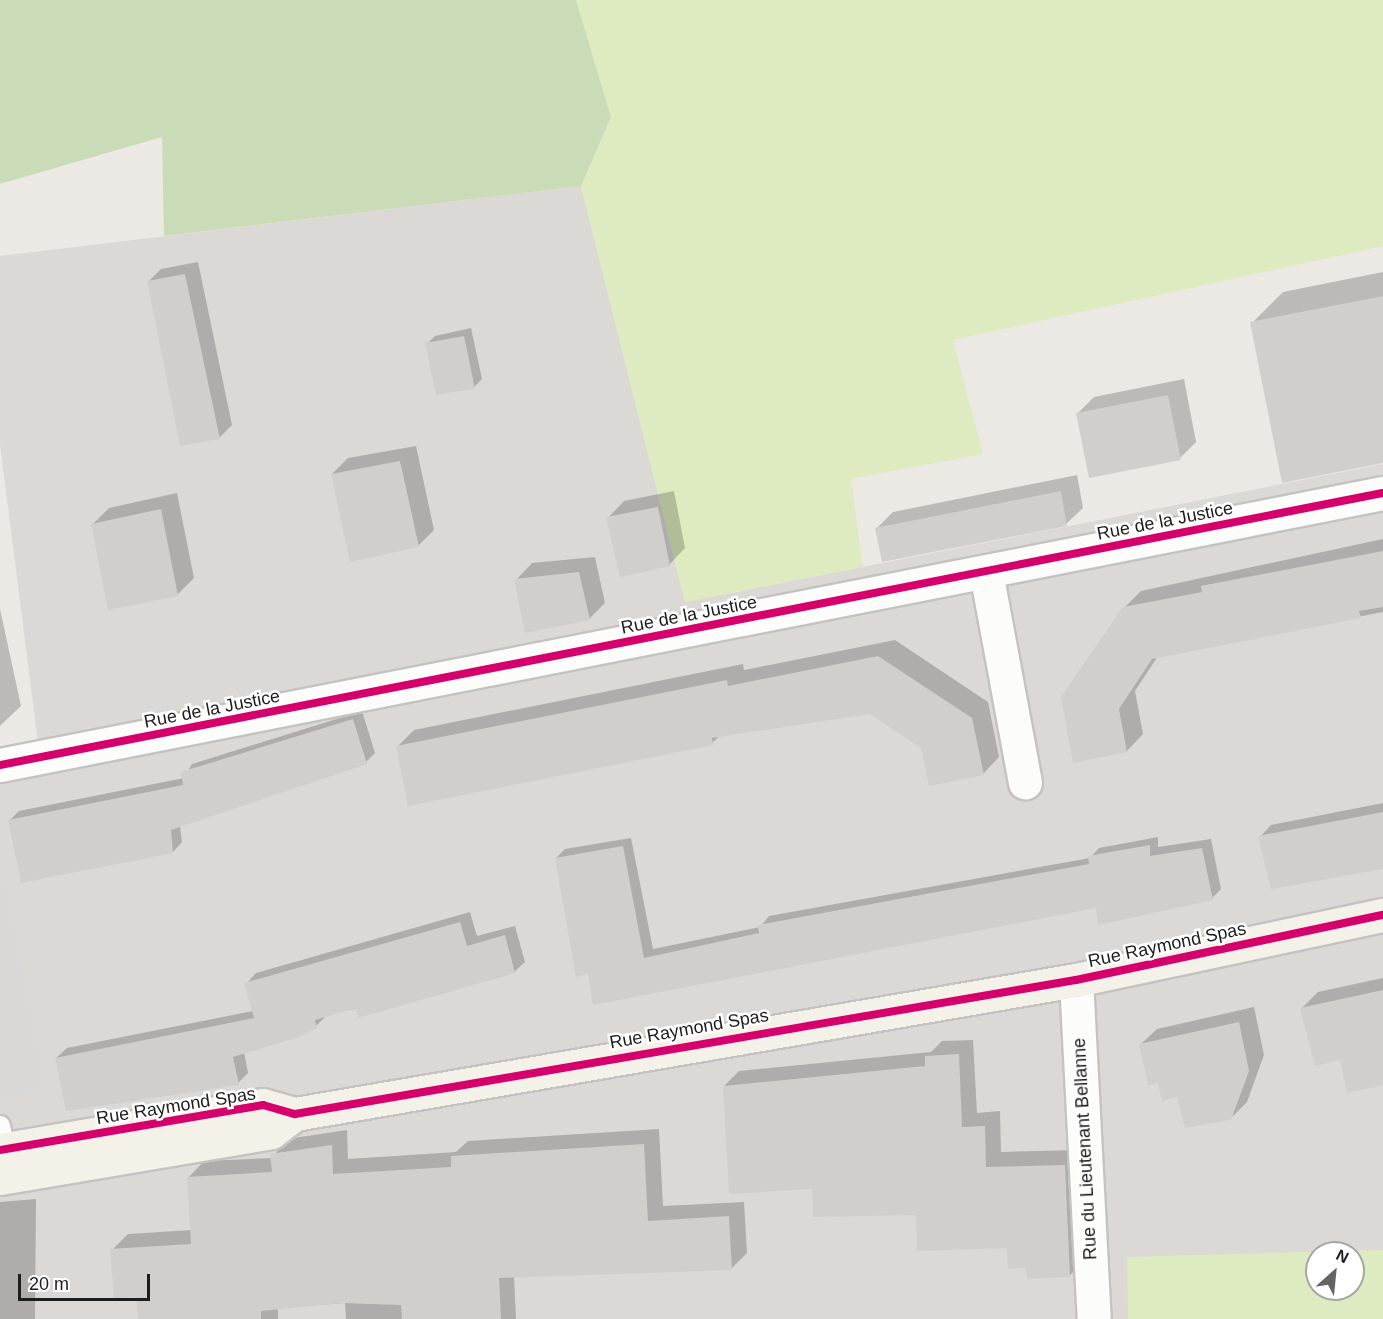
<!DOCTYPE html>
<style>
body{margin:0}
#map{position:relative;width:1383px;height:1319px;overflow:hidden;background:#ece8e4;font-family:Helvetica,sans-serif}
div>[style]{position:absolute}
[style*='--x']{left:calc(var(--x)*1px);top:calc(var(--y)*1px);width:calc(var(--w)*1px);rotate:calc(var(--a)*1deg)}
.residential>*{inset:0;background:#dbd8d6}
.religious>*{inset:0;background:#dad8d6}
.grass>*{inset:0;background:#deebc0}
.forest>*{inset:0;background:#cadcb7}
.shadow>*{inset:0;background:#0003}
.building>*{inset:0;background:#d2cecb}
.roads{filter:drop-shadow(2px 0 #c4c3c1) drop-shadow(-2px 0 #c4c3c1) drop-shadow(0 2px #c4c3c1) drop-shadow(0 -2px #c4c3c1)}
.lane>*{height:20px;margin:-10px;padding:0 10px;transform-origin:10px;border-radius:10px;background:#fcfcfb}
.street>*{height:33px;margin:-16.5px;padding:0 16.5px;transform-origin:16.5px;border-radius:16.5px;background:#fcfcfb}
.secondary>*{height:33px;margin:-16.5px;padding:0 16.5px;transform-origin:16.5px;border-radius:16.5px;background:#f4f2e8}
.cycleway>*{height:8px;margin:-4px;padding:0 4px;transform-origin:4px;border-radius:4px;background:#d6006c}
span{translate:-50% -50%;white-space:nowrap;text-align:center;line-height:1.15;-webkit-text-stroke:5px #fff;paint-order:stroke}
.street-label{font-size:18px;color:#1d1d1d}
.north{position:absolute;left:1305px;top:1241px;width:60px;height:60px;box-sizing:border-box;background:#fff;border:2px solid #a5a5a5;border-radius:50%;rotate:27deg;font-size:16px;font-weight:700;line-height:24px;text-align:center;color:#1d1d1d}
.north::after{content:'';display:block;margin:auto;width:21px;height:27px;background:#656463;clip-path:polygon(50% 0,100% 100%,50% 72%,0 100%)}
.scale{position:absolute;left:18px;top:1274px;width:132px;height:27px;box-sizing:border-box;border:3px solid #1d1d1d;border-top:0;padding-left:8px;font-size:18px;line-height:21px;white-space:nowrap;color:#1d1d1d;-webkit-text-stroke:4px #fff;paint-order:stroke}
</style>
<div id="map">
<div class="residential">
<div style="clip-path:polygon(evenodd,581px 186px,685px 602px,1383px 464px,1383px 1319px,0 1319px,0 751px,38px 743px,0 444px,0 256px,581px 186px,1317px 1253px,1353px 1253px,1353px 1289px,1317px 1289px,1317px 1253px)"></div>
</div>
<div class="religious">
<div style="clip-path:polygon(0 847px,47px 1090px,0 1101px)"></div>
</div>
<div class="grass">
<div style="clip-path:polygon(576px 0,1383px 0,1383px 246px,953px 340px,983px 454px,851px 479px,863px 567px,685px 602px,581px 186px,611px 117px)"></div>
<div style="clip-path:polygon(evenodd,1383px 1250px,1383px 1319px,1128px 1319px,1127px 1257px,1383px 1250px,1317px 1253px,1353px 1253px,1353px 1289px,1317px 1289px,1317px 1253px)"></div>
</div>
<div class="forest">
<div style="clip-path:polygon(0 0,576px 0,611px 117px,581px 186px,164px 236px,162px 137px,0 184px)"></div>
</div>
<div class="shadow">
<div style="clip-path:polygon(198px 262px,232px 425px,219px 438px,148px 282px,161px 269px)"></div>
<div style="clip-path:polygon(1383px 272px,1383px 461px,1252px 323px,1283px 292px)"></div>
<div style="clip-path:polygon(471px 328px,482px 379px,474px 387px,427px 344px,435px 336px)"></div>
<div style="clip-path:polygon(1184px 379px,1196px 442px,1180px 458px,1078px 413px,1094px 397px)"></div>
<div style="clip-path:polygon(416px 446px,434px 530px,418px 546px,332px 474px,348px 458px)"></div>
<div style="clip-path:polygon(1077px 475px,1083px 508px,1066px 524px,877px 528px,893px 512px)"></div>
<div style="clip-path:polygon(674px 491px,685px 548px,669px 565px,608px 518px,624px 501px)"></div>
<div style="clip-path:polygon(177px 493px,194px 578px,177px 595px,93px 524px,109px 508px)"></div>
<div style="clip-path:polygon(1383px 539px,1383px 612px,1158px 656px,1135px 691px,1143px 734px,1127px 751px,1074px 761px,1124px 608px,1141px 591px)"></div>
<div style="clip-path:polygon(595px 557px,605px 603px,589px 619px,516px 580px,532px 563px)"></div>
<div style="clip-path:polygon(0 609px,21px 706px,0 726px)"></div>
<div style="clip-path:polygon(895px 640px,988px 702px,999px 757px,983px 774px,923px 748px,870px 712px,721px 735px,712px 743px,398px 746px,414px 730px,743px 664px,744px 670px)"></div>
<div style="clip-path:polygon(362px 711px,375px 753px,366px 762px,180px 826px,182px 842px,173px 852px,10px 820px,19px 811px,184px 778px,192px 764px)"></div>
<div style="clip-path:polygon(1383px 803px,1383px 867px,1260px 837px,1271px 825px)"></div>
<div style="clip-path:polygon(1158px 837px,1158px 847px,1211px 839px,1221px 889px,1212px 898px,1097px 906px,590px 971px,556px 858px,565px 849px,631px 838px,653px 949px,760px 927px,769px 916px,1090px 858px,1099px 848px)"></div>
<div style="clip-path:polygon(470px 912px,477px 936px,515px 926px,525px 962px,514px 972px,327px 1015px,316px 1026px,244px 1052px,248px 1073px,238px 1083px,56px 1058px,67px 1048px,253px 1011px,246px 984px,256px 973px)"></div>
<div style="clip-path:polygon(1383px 978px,1383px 1084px,1341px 1058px,1302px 1008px,1318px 992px)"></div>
<div style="clip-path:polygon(1254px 1007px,1264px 1055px,1247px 1102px,1231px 1118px,1159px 1081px,1141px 1044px,1157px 1029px)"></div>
<div style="clip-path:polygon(973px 1040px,977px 1113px,1000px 1111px,1001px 1152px,1080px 1150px,1084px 1261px,1069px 1276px,1027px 1267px,1009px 1247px,918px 1213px,813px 1187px,724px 1086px,739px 1071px,931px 1052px,942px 1041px)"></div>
<div style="clip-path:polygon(659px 1129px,663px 1206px,744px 1202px,747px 1253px,731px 1269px,514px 1276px,516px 1319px,346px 1319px,345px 1303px,278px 1308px,278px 1319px,139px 1319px,137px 1296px,112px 1250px,128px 1234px,192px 1230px,189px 1177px,204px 1161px,272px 1158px,287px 1139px,347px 1130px,348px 1159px,456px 1152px,468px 1141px)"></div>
<div style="clip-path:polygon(36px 1199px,35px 1319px,0 1319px,0 1202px)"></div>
</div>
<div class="building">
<div style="clip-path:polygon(185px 274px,220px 439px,180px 446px,147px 281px)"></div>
<div style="clip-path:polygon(1383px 296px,1383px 463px,1282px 483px,1250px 322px)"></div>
<div style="clip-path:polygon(464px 336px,475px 389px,436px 395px,425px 343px)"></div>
<div style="clip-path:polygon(1168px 395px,1181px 460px,1089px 478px,1076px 413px)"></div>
<div style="clip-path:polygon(400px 461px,419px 547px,350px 562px,331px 474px)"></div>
<div style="clip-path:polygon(1061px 491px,1067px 526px,882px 562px,875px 528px)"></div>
<div style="clip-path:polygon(658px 507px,670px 566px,620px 577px,606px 517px)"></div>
<div style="clip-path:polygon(161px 509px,178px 596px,108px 610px,91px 524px)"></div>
<div style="clip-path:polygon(1383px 551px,1383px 607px,1359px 611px,1361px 618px,1152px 659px,1119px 709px,1127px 752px,1073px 763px,1061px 697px,1123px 607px,1202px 592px,1201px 586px)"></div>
<div style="clip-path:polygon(579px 572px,590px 620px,525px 633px,514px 579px)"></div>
<div style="clip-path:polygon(878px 656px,972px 718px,984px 775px,929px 786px,921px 748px,870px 714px,712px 738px,713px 745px,408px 806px,396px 746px,727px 680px,728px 686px)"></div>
<div style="clip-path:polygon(353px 719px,367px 764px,171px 830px,173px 853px,21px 883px,8px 820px,183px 785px,181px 772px)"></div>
<div style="clip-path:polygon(1383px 812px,1383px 869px,1271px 889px,1258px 836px)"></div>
<div style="clip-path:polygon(1150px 845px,1150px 856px,1202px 848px,1213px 900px,1098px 925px,1096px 908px,593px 1005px,588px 973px,576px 977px,555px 858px,623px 846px,644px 958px,759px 933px,758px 925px,1089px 864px,1088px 856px)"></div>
<div style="clip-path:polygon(460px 922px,467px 946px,505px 935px,515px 973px,358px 1018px,356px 1008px,315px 1020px,317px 1028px,299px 1037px,233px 1057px,239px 1085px,66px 1111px,55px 1058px,254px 1018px,244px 983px)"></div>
<div style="clip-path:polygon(1383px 990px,1383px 1085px,1347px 1093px,1340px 1060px,1315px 1066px,1300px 1008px)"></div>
<div style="clip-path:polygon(1239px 1022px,1249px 1071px,1231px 1120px,1185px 1128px,1177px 1097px,1162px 1101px,1158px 1083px,1148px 1085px,1139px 1044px)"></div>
<div style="clip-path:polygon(959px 1054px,962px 1127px,985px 1126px,986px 1167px,1065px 1165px,1070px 1277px,1027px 1279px,1026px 1268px,1008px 1269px,1007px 1248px,917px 1251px,916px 1215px,813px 1217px,812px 1189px,729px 1194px,723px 1086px,925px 1066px,925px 1056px)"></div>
<div style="clip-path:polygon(644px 1144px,648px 1221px,729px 1216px,732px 1270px,499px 1278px,501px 1319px,402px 1319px,401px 1305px,341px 1303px,261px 1311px,261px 1319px,138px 1319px,136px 1297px,114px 1298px,110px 1249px,191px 1244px,187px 1177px,272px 1172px,270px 1154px,332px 1145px,333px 1174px,451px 1167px,451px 1156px)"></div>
</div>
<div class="roads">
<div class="lane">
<div style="--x:0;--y:1126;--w:24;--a:78"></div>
</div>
<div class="street">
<div style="--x:986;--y:572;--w:214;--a:79.5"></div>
<div style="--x:0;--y:765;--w:1409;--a:-11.13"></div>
<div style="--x:1076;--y:980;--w:339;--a:87"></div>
</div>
<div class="secondary">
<div style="--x:0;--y:1150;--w:267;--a:-9.7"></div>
<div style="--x:263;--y:1105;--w:33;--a:16"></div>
<div style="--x:295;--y:1114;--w:792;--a:-9.74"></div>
<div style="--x:1076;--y:980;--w:314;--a:-12"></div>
<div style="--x:0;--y:1178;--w:275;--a:-9.6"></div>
<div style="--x:271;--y:1132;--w:30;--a:-37"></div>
</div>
</div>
<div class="cycleway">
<div style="--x:0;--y:765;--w:1409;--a:-11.13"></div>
<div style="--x:0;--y:1150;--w:267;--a:-9.7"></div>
<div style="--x:263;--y:1105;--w:33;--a:16"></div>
<div style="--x:295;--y:1114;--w:792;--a:-9.74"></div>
<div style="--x:1076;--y:980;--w:314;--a:-12"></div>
</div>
<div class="street-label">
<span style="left:1165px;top:521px;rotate:-11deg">Rue de la Justice</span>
<span style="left:689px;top:615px;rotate:-11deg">Rue de la Justice</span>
<span style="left:212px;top:709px;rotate:-11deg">Rue de la Justice</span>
<span style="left:1167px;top:945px;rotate:-12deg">Rue Raymond Spas</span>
<span style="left:689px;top:1029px;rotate:-10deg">Rue Raymond Spas</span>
<span style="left:176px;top:1106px;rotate:-9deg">Rue Raymond Spas</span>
<span style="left:1085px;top:1149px;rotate:-93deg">Rue du Lieutenant Bellanne</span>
</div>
<div class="north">N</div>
<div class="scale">20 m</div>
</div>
